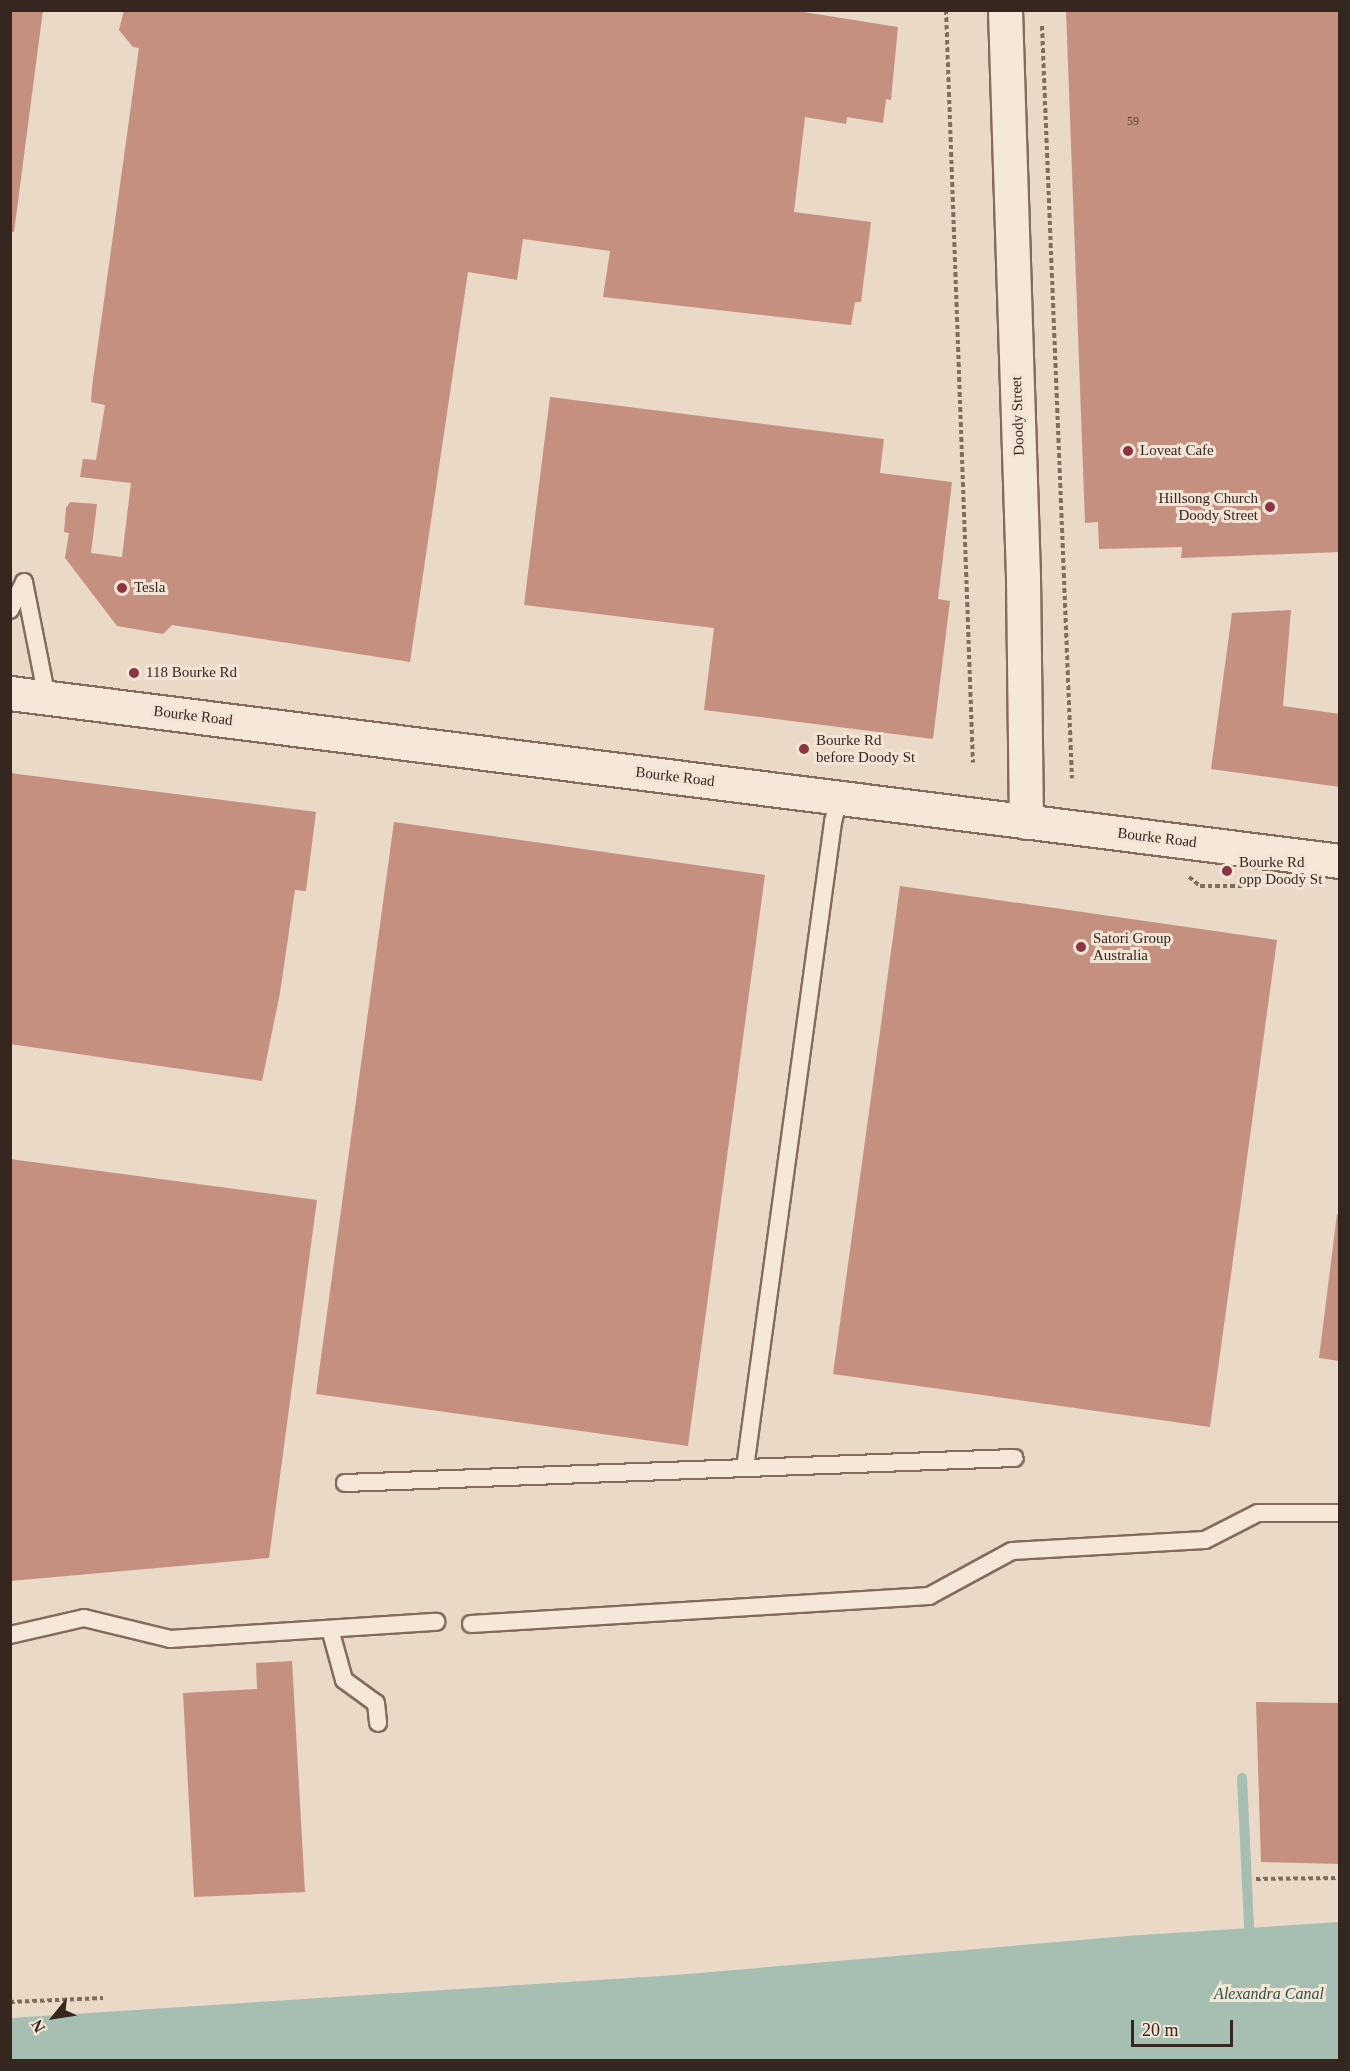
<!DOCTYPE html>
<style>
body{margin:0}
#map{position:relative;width:1350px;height:2071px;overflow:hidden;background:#ead9c6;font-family:"Times New Roman",serif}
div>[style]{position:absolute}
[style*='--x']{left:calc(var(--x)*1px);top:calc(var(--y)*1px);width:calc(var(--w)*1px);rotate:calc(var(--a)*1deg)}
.water>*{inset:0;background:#a7beb3}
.stream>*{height:10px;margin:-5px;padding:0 5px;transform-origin:5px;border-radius:5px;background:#a7beb3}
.building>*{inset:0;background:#c5907f}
.path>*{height:4px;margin-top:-2px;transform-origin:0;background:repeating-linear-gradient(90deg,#846b5d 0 4.5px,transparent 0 7.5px)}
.roads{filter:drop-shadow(2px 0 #846b5d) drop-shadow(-2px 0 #846b5d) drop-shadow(0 2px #846b5d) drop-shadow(0 -2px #846b5d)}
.service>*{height:16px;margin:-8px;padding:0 8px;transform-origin:8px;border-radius:8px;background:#f6e8d8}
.tertiary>*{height:33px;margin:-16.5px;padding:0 16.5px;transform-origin:16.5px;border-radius:16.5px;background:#f6e8d8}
.dots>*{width:16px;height:16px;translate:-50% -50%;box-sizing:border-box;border:3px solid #f2e5d5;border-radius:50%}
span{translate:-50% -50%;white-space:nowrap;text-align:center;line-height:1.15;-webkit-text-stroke:6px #f2e5d5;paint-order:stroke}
.number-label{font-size:12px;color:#594038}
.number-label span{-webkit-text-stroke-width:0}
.street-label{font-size:15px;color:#352620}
.poi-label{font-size:15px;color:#352620}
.left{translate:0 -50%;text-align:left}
.right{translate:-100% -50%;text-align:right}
.water-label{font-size:16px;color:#30544b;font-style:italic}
.frame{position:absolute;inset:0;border:12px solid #352620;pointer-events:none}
.north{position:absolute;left:24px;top:1987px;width:60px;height:60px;-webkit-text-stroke:4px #f2e5d5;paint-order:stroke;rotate:240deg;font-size:16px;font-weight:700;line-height:24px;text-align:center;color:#352620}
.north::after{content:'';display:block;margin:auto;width:21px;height:27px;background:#352620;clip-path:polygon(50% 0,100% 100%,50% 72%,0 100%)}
.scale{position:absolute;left:1131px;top:2020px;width:102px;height:27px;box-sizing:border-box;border:3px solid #352620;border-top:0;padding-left:8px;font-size:18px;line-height:21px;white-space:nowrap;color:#352620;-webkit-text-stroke:4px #f2e5d5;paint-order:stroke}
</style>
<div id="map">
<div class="water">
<div style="clip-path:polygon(1339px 1922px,1339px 2060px,11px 2060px,11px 2018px,676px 1975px,1127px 1936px)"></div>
</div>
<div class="stream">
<div style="--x:1242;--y:1778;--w:150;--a:87.3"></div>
</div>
<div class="building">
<div style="clip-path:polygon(10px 10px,43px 10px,14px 232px,10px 231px)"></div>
<div style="clip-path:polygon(124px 10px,791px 10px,898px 27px,891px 100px,886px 99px,883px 123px,847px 117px,846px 124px,805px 117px,794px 212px,871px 222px,861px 302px,855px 302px,851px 325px,603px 297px,610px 251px,523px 239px,517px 280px,468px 272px,410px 662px,172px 625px,163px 634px,117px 626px,65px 558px,69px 533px,64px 532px,66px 508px,70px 502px,97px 504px,91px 553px,122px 557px,131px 483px,80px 477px,83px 459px,96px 460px,105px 405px,91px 402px,92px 387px,139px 48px,133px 47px,119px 30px)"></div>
<div style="clip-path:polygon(1066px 10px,1340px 10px,1340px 552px,1181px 558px,1182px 547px,1099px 549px,1098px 522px,1085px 523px)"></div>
<div style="clip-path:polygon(550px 397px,884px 439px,880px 473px,952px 482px,938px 599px,950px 601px,933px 739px,704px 710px,714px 628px,524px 605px)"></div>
<div style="clip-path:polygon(1291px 610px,1283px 706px,1340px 714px,1340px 787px,1211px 769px,1232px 613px)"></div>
<div style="clip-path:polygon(10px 773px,316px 812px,306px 891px,295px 890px,280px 993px,262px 1081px,10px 1044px)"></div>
<div style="clip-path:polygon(394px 822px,765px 875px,688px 1446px,316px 1394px)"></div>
<div style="clip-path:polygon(900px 886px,1277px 940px,1210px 1427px,833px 1374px)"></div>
<div style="clip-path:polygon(10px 1159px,317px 1200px,269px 1558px,10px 1581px)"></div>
<div style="clip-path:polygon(1337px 1214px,1340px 1215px,1340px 1361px,1319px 1358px)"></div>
<div style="clip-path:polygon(292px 1661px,305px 1892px,194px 1897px,183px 1693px,257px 1689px,256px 1663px)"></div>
<div style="clip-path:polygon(1256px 1702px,1340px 1703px,1340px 1864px,1261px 1862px)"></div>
</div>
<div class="path">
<div style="--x:946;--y:10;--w:753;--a:87.95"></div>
<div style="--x:1042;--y:26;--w:753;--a:87.72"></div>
<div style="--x:1189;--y:877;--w:14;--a:39"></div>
<div style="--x:1200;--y:886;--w:54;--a:0"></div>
<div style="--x:1256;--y:1879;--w:84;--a:-0.7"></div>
<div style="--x:10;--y:2002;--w:93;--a:-2.5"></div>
</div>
<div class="roads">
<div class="service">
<div style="--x:24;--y:582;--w:118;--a:78.8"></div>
<div style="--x:10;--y:610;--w:31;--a:-63"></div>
<div style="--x:745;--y:1468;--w:652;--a:-82.24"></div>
<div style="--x:833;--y:822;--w:25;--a:-76"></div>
<div style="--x:345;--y:1483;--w:670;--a:-2.14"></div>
<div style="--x:471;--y:1624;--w:459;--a:-3.5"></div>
<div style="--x:929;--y:1596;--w:94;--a:-28.5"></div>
<div style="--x:1012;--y:1551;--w:193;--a:-3.3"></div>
<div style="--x:1205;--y:1540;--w:59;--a:-27"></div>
<div style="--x:1258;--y:1513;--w:82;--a:0"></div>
<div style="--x:330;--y:1629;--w:53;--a:74.6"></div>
<div style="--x:344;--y:1680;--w:39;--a:36"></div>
<div style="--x:376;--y:1703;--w:20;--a:84"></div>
<div style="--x:10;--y:1635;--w:76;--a:-12.9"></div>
<div style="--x:84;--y:1618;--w:89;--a:13.7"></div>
<div style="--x:170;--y:1639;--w:267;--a:-3.7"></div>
</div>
<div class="tertiary">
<div style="--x:1005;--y:10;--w:568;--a:88.18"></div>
<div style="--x:1023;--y:578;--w:244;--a:89.3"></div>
<div style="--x:10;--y:693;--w:1341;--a:7.2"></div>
</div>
</div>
<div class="dots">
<div style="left:1128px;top:451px;background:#8d3343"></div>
<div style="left:1270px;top:507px;background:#8d3343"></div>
<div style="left:122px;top:588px;background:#8d3343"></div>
<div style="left:134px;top:673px;background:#8d3343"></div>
<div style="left:804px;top:749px;background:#8d3343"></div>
<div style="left:1227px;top:871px;background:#8d3343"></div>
<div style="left:1081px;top:947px;background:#8d3343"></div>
</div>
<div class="number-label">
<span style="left:1133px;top:122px">59</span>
</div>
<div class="street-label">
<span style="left:1018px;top:416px;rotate:-92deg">Doody Street</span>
<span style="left:193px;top:716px;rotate:7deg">Bourke Road</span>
<span style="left:675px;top:777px;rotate:7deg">Bourke Road</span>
<span style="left:1157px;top:838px;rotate:7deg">Bourke Road</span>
</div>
<div class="poi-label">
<span class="left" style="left:1140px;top:451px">Loveat Cafe</span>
<span class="right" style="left:1258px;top:507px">Hillsong Church<br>Doody Street</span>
<span class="left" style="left:134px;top:588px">Tesla</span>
<span class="left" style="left:146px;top:673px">118 Bourke Rd</span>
<span class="left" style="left:816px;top:749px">Bourke Rd<br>before Doody St</span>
<span class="left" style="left:1239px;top:871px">Bourke Rd<br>opp Doody St</span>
<span class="left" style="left:1093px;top:947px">Satori Group<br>Australia</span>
</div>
<div class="water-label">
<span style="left:1269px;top:1994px">Alexandra Canal</span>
</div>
<div class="frame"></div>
<div class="north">N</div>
<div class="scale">20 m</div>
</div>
